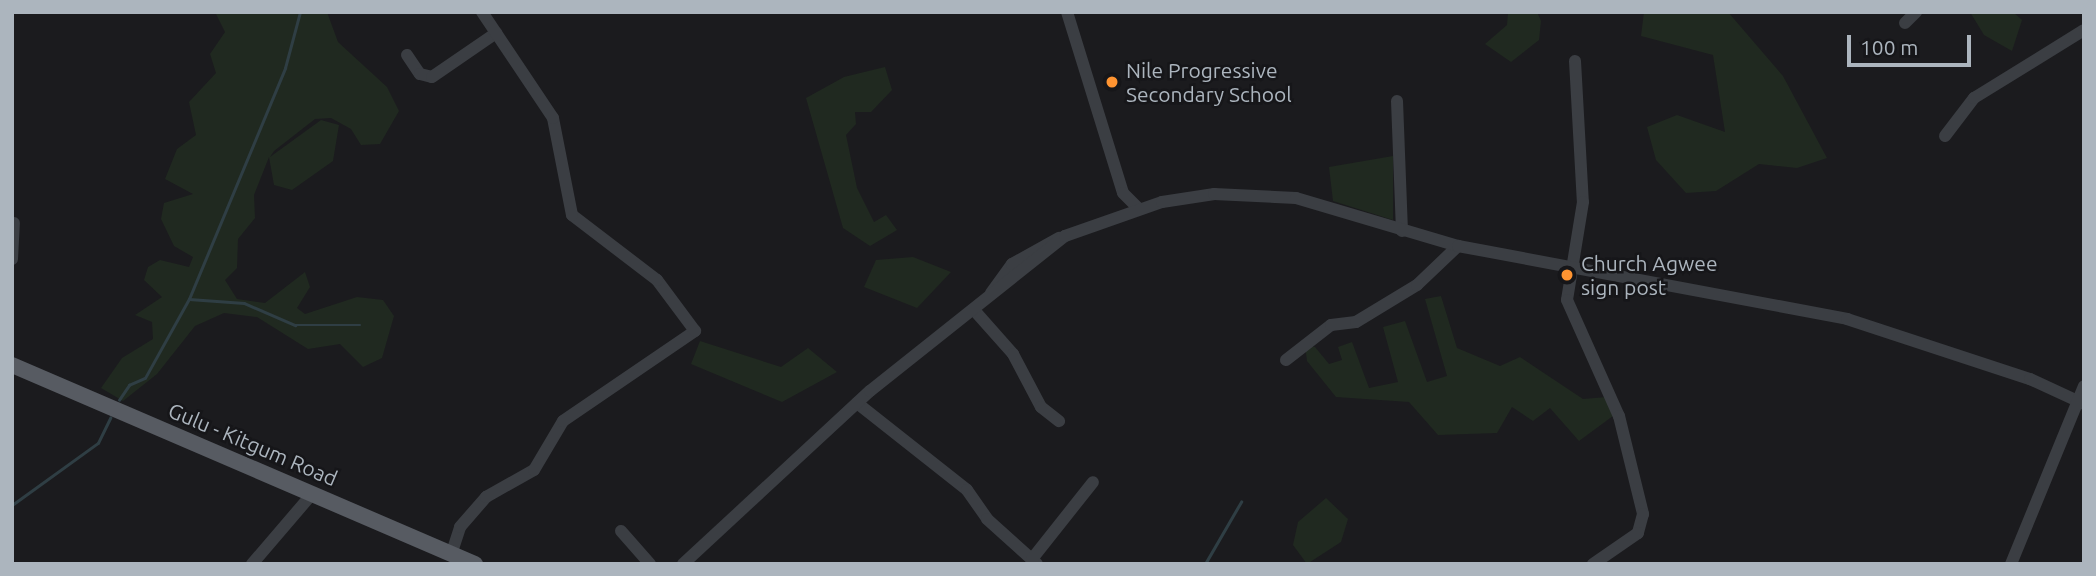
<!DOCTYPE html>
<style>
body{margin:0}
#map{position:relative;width:2096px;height:576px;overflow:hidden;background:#1b1b1e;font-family:Ubuntu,sans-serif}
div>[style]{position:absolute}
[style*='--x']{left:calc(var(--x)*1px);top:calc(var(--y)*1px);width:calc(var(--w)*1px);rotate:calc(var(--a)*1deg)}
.green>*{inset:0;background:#202920}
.stream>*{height:2.5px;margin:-1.25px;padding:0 1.25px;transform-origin:1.25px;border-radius:1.25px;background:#2f3e44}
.minor>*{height:12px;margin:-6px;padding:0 6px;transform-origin:6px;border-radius:6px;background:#3b3e43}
.major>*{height:16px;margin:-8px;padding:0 8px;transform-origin:8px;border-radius:8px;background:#575b62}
.dots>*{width:19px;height:19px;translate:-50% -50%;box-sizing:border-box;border:4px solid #161619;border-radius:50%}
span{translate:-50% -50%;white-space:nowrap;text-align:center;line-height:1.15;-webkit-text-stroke:5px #161619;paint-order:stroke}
.poi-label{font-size:21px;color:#acb5be}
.left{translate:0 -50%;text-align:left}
.street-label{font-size:21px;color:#acb5be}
.frame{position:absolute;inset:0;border:14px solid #acb5be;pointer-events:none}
.scale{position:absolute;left:1847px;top:35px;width:124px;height:32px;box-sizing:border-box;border:4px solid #acb5be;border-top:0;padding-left:9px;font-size:21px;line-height:24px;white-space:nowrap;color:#acb5be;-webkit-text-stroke:5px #161619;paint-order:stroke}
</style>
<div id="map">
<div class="green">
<div style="clip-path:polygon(215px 12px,327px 12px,338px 42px,387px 87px,399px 111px,380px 144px,361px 145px,351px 129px,331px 118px,315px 119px,274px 151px,270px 157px,321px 120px,339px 125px,333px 161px,292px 190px,274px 185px,269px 157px,254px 195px,255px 218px,238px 239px,237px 268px,225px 280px,237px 299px,265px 303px,305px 272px,310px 287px,297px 308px,305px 314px,357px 297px,383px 300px,394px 316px,382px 358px,363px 367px,340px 344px,308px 349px,257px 317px,224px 313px,195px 326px,157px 374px,123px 401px,101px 388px,122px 358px,153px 339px,152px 322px,135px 315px,162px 297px,144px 280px,148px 267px,160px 260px,189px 267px,193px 257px,174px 246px,161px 219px,164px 203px,193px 194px,165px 179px,177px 149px,196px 135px,189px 102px,216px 73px,210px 54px,225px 32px)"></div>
<div style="clip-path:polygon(1508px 12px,1537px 12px,1541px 21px,1539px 40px,1511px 62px,1485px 44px,1507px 25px)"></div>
<div style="clip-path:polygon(1644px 12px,1728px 12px,1783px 76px,1827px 158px,1797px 168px,1759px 164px,1716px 191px,1686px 193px,1656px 160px,1647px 127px,1677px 115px,1725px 132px,1713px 55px,1641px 36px)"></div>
<div style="clip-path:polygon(1970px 12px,2013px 12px,2022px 20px,2012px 51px,1984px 35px)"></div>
<div style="clip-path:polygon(885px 67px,892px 90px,871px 112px,855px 112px,856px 124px,846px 135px,857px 188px,874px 222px,886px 215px,897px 230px,870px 246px,843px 228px,806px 98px,844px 77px)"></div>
<div style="clip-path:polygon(1393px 156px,1393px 220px,1333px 201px,1329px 167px)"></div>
<div style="clip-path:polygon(913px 257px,951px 272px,917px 308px,864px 287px,876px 260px)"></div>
<div style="clip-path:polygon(1441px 296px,1457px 348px,1500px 366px,1520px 357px,1583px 399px,1607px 397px,1617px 413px,1579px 441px,1550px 408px,1533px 421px,1512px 407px,1497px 433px,1438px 435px,1409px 402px,1336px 397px,1307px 361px,1305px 345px,1315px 347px,1329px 364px,1342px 360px,1338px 347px,1352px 342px,1369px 388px,1398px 382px,1383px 327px,1405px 321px,1427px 382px,1447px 376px,1425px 299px)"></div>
<div style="clip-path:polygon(700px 341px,781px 367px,808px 348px,837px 372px,782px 402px,691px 364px)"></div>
<div style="clip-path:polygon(1326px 498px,1348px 519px,1341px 542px,1307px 564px,1293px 545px,1298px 522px)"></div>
</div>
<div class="stream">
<div style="--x:189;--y:299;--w:55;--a:4.2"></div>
<div style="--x:244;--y:303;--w:56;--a:23.3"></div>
<div style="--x:295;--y:325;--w:65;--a:0"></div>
<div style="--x:119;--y:400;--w:18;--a:-56"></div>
<div style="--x:129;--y:385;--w:17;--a:-24"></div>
<div style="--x:145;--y:378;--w:90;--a:-60.9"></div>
<div style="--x:189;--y:299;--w:250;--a:-67.4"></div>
<div style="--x:285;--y:68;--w:58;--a:-75"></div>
<div style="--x:12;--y:505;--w:106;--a:-35.8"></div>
<div style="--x:98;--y:443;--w:28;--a:-64"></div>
<div style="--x:1205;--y:564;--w:72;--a:-59.9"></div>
</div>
<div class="minor">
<div style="--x:1067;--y:12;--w:189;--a:72.8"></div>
<div style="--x:1123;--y:193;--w:23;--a:45"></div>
<div style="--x:1905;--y:23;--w:16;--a:-45"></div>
<div style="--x:407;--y:55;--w:23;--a:56"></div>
<div style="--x:420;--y:74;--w:12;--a:14"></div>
<div style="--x:432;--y:77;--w:78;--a:-34.5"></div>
<div style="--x:1575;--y:61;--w:141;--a:86.8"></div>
<div style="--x:1583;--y:202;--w:99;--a:99.3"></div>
<div style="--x:1567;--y:300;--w:127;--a:65.9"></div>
<div style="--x:1619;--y:416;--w:101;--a:76.2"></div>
<div style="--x:1643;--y:514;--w:20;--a:105"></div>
<div style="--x:1638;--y:533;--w:55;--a:145.4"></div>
<div style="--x:1397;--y:101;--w:130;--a:87.8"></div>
<div style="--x:1945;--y:136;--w:48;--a:-52.7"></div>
<div style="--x:1974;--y:98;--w:129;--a:-31.7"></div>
<div style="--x:12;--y:259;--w:36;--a:-87"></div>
<div style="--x:991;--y:293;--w:36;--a:-54"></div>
<div style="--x:1012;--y:264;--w:54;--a:-29"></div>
<div style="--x:974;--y:310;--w:59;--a:48.4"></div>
<div style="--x:1013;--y:354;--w:60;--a:62.2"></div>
<div style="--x:1041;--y:407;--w:23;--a:38"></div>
<div style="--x:1286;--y:360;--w:57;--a:-37.9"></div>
<div style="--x:1331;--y:325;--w:25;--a:-7"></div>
<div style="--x:1356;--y:322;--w:71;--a:-31.2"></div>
<div style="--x:1417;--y:285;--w:57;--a:-43.6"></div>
<div style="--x:857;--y:403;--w:140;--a:38.3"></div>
<div style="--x:967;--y:490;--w:35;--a:55"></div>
<div style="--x:987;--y:519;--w:67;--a:42"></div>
<div style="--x:621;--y:531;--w:44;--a:48.7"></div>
<div style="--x:452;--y:552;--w:26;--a:-72"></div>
<div style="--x:460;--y:527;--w:40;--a:-49"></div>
<div style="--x:486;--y:497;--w:55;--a:-29.4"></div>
<div style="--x:534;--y:470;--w:57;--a:-59.4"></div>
<div style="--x:563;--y:421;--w:160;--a:-34.3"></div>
<div style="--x:695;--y:331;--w:64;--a:-126.7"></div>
<div style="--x:657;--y:280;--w:107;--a:-142.6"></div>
<div style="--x:572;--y:215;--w:99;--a:-101.1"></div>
<div style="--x:553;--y:118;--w:128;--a:-123.8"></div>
<div style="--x:1032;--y:559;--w:98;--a:-51.6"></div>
<div style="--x:252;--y:564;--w:92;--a:-49.4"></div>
<div style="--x:683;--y:564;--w:255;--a:-42.8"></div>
<div style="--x:870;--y:391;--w:249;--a:-38.5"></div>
<div style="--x:1065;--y:236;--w:103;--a:-19.3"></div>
<div style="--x:1162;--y:202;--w:53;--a:-8.7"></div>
<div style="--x:1214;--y:194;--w:82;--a:2.8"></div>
<div style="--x:1296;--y:198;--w:169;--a:16.5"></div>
<div style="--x:1458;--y:246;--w:396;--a:10.6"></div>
<div style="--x:1847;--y:319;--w:193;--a:18.2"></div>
<div style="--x:2030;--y:379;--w:60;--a:24.8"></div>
<div style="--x:2011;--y:564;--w:192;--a:-67.7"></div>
</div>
<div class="major">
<div style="--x:12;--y:365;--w:504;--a:23.26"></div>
</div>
<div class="dots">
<div style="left:1112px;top:82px;background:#ff9431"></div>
<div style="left:1567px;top:275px;background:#ff9431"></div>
</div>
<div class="poi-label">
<span class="left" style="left:1126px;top:82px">Nile Progressive<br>Secondary School</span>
<span class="left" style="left:1581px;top:275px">Church Agwee<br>sign post</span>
</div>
<div class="street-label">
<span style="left:253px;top:444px;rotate:23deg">Gulu - Kitgum Road</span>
</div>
<div class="frame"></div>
<div class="scale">100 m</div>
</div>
